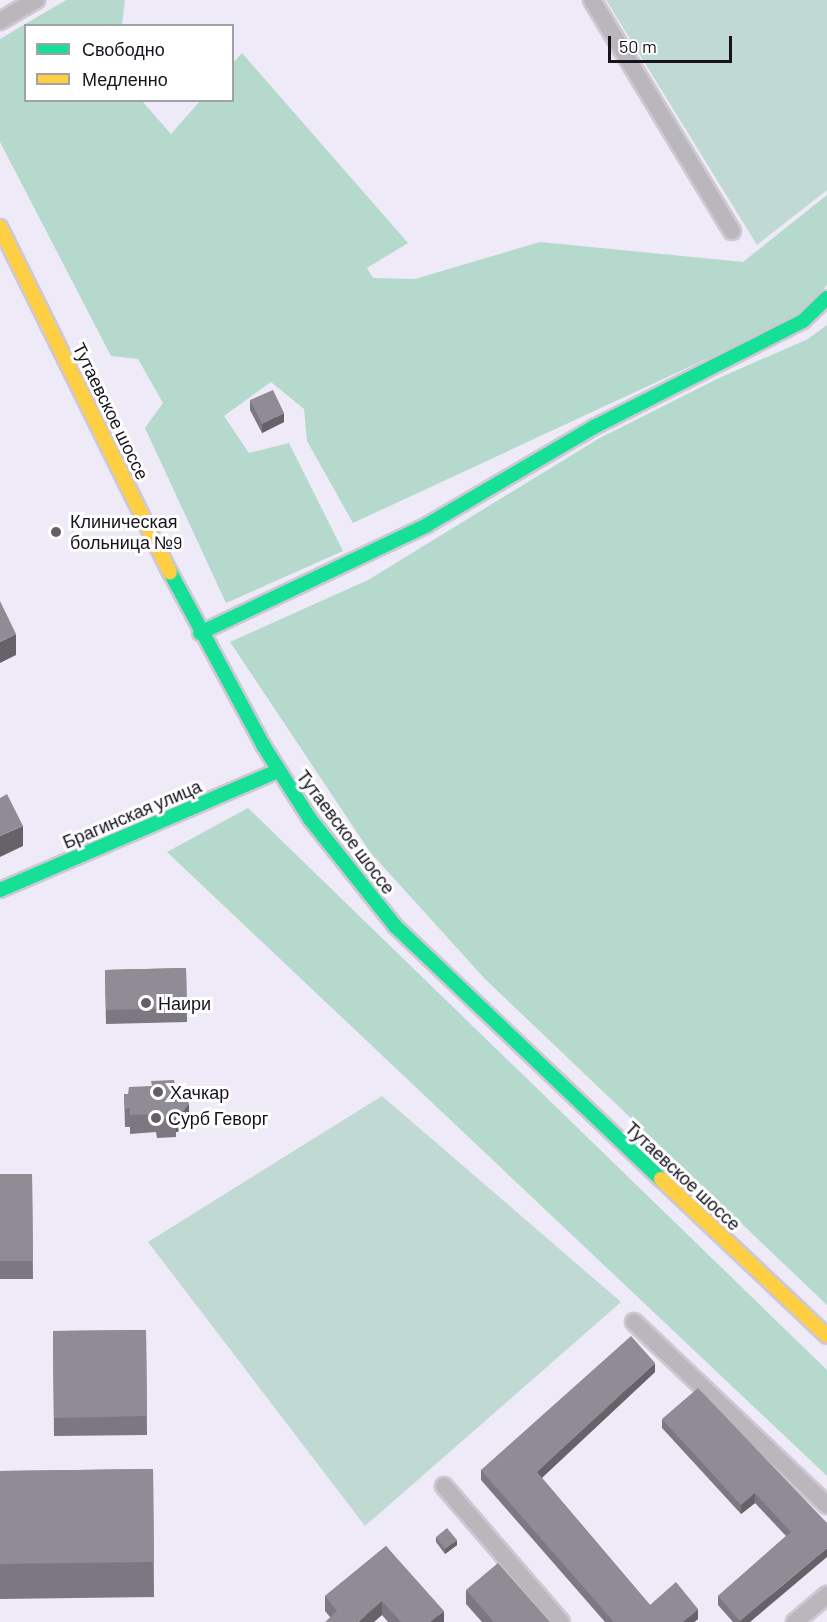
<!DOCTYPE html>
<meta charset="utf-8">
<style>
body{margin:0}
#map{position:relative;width:827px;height:1622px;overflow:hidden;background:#efeaf7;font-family:Barlow,sans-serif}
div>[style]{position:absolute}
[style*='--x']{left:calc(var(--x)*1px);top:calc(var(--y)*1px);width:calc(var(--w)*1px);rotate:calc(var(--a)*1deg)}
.green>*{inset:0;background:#c0dad3}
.forest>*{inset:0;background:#b5d9cd}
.roads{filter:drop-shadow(2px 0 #cdc8d3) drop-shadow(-2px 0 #cdc8d3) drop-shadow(0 2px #cdc8d3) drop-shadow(0 -2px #cdc8d3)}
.street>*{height:16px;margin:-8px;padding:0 8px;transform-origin:8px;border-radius:8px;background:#b9b7bc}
.fast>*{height:14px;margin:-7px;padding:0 7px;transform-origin:7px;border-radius:7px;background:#16e098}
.slow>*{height:14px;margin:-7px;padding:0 7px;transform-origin:7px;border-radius:7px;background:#ffcf43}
.wall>*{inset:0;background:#7c7881}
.shaded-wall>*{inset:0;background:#656269}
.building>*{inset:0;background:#908c96}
.dots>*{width:16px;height:16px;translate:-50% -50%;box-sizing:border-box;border:3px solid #fff;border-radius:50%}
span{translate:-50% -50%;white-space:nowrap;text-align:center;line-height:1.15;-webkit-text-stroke:6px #fff;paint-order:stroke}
.street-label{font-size:18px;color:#17131d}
.poi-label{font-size:18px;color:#17131d}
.left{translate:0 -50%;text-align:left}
.legend{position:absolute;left:24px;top:24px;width:210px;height:78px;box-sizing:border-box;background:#fff;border:2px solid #a2a1a5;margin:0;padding:8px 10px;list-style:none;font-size:18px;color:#17131d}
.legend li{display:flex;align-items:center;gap:12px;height:30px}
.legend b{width:30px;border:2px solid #a2a1a5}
.scale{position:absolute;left:608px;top:36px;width:124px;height:27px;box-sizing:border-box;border:3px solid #17131d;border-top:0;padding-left:8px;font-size:18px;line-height:21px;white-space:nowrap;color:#17131d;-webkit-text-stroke:4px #fff;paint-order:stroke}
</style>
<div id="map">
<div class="green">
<div style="clip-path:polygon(606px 0,827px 0,827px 190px,757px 245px)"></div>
<div style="clip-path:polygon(382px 1096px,621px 1302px,365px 1526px,148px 1242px)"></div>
</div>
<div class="forest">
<div style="clip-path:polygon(66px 0,125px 0,122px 25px,26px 26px,26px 100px,142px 101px,171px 134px,200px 101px,232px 100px,233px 63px,242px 53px,408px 243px,367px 268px,373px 278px,415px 279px,540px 242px,743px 262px,827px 195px,827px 285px,799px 316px,353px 523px,307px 441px,304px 409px,271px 382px,224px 416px,249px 453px,289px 443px,343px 551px,226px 603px,145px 428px,163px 403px,138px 359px,111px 356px,0 142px,0 39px)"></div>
<div style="clip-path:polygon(827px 325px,827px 1305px,485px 979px,370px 852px,230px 642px,368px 580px,598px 439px,719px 378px,808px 339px)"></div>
<div style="clip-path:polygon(248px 808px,827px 1370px,827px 1476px,167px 852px)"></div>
</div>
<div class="roads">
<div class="street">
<div style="--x:592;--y:0;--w:270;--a:58.8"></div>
<div style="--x:0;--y:21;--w:42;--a:-30.3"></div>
<div style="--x:634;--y:1322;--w:266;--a:43.5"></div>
<div style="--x:444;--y:1486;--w:179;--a:49.3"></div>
<div style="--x:795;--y:1622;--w:42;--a:-40.2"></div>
</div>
<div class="fast">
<div style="--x:170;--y:572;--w:196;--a:61.7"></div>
<div style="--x:263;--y:745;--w:88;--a:57.6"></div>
<div style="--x:310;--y:819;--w:137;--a:51.5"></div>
<div style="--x:395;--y:926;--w:367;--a:43.6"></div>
<div style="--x:200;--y:633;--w:251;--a:-25.4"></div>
<div style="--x:427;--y:525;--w:194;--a:-30.4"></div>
<div style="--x:594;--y:427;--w:234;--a:-26.9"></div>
<div style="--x:803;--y:321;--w:33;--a:-44"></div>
<div style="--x:0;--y:890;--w:302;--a:-23.2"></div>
</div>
<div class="slow">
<div style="--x:0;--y:227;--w:385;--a:63.8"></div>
<div style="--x:661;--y:1179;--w:228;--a:43.4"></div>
</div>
</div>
<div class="wall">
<div style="clip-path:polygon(250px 400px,284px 422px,262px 433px,250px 410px)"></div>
<div style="clip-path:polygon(186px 968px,187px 1022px,106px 1024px,105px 970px)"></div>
<div style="clip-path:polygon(175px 1085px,189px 1122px,183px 1130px,176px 1132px,176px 1137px,157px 1138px,156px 1132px,130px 1134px,130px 1127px,125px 1127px,124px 1094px,128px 1094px)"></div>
<div style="clip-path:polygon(0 1174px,32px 1174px,33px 1279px,0 1279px)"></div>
<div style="clip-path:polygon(146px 1330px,147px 1435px,54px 1436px,53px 1331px)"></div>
<div style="clip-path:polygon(655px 1372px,542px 1478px,650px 1605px,698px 1619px,694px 1622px,605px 1622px,481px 1480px,481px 1470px)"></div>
<div style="clip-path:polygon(662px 1419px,827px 1523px,750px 1622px,733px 1622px,718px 1605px,718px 1596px,786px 1536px,755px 1503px,741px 1514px,662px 1428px)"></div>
<div style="clip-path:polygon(153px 1469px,154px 1597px,0 1599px,0 1471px)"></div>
<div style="clip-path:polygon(436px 1537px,457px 1545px,445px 1554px,436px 1542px)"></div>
<div style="clip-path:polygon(386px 1546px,444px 1622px,388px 1622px,382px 1615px,330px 1617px,325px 1611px,325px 1596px)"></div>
<div style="clip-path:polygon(466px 1590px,550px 1622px,482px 1622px,466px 1604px)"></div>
</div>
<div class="shaded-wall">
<div style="clip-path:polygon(284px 413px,284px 422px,262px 433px,262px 424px)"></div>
<div style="clip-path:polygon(16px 634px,16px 655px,0 663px,0 642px)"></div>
<div style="clip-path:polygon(23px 826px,23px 846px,0 857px,0 836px)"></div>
<div style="clip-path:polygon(189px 1104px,189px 1122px,183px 1130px,176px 1132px,175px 1113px)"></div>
<div style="clip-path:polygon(655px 1363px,655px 1372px,537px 1482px,537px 1472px)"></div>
<div style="clip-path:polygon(755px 1493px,755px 1503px,741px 1514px,741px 1505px)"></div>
<div style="clip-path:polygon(457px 1540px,457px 1545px,445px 1554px,445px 1549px)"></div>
<div style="clip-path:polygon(827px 1548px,827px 1557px,750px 1622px,740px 1622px,740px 1621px)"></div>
<div style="clip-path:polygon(382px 1601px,382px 1615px,374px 1622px,358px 1622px)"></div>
<div style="clip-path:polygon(698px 1609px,698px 1619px,694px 1622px,683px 1622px)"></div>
<div style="clip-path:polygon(444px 1611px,444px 1622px,430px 1622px)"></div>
</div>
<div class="building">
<div style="clip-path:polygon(273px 390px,284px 413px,262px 424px,250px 400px)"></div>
<div style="clip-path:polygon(0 601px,16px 634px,0 642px)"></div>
<div style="clip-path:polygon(7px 794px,23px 826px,0 836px,0 798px)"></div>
<div style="clip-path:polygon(186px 968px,187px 1008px,106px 1010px,105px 970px)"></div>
<div style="clip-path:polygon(174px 1080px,175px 1085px,182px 1085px,189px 1104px,183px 1112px,175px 1113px,176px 1118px,157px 1119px,156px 1114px,130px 1115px,130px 1108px,125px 1109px,124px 1094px,128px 1094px,129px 1087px,152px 1086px,151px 1081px)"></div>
<div style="clip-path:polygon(0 1174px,32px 1174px,33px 1261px,0 1261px)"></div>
<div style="clip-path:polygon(146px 1330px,147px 1416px,54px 1418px,53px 1331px)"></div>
<div style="clip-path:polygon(631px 1336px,655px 1363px,537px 1472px,650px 1605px,676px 1582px,698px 1609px,683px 1622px,614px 1622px,481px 1470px)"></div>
<div style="clip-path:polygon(698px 1388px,827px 1523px,827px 1548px,740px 1621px,718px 1596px,791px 1532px,755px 1493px,741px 1505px,662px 1419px)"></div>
<div style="clip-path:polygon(153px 1469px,154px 1562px,0 1564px,0 1471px)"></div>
<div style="clip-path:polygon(447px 1528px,457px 1540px,445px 1549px,436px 1537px)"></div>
<div style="clip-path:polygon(386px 1546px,444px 1611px,430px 1622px,401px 1622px,382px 1601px,358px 1622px,325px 1622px,337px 1611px,325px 1596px)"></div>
<div style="clip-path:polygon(498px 1563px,550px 1622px,494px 1622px,466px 1590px)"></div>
</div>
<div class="dots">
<div style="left:56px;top:532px;background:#635e69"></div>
<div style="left:146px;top:1003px;background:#635e69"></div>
<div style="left:158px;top:1092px;background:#635e69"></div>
<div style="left:156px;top:1118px;background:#635e69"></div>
</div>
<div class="street-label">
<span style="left:111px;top:411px;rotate:64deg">Тутаевское шоссе</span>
<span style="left:132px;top:814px;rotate:-23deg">Брагинская улица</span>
<span style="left:346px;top:832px;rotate:53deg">Тутаевское шоссе</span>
<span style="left:683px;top:1176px;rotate:43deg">Тутаевское шоссе</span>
</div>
<div class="poi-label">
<span class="left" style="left:70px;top:532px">Клиническая<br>больница №9</span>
<span class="left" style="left:158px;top:1003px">Наири</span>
<span class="left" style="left:170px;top:1092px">Хачкар</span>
<span class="left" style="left:168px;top:1118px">Сурб Геворг</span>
</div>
<ul class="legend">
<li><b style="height:8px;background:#16e098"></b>Свободно</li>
<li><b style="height:8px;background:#ffcf43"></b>Медленно</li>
</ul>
<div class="scale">50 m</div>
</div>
